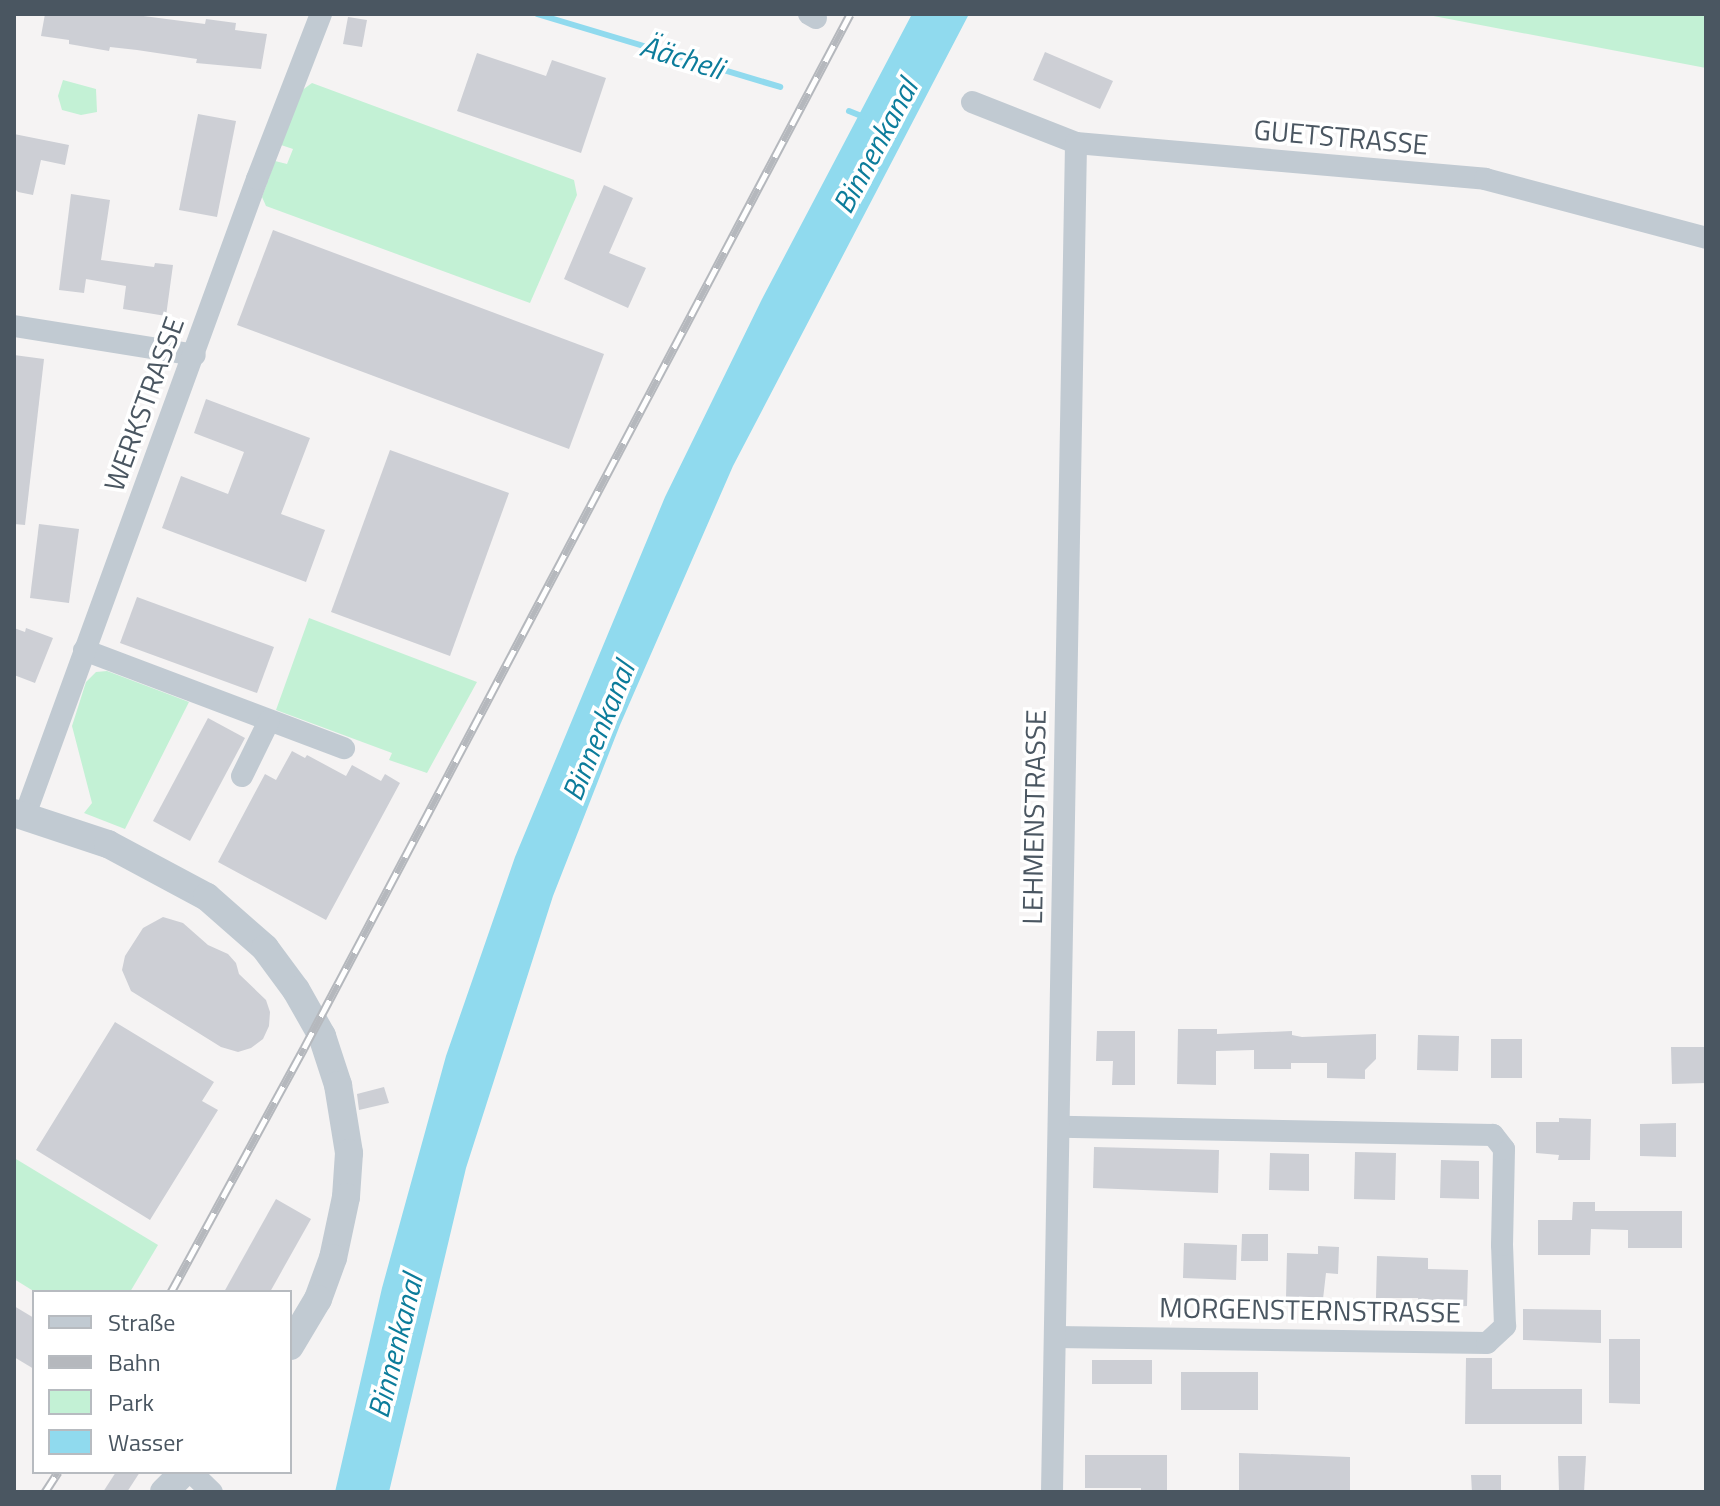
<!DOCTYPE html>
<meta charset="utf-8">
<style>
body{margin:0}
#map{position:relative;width:1720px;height:1506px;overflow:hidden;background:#f5f3f3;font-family:"Titillium Web",sans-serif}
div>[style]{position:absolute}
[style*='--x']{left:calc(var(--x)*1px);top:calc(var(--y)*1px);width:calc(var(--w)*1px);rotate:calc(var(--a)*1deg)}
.green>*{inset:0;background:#c3f1d5}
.water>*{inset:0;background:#90daee}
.stream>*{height:6px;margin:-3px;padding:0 3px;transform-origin:3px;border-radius:3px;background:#90daee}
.building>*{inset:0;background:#cdcfd5}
.minor>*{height:22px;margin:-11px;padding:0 11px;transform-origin:11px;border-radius:11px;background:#c1cad2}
.tertiary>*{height:28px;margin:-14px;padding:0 14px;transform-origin:14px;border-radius:14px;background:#c1cad2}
.rail>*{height:9px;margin-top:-4.5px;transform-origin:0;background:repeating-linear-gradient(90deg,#fff 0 18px,#b5b8bd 0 36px);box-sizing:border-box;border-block:2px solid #b5b8bd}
span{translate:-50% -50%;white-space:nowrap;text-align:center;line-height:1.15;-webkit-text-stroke:7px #fff;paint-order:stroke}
.street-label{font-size:28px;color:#4a5661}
.water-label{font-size:30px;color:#0c7c9b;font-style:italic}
.frame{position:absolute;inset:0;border:16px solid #4a5661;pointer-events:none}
.legend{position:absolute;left:32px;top:1290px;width:260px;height:184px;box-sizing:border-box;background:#fff;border:2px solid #b7bbc0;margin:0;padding:10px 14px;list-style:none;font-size:24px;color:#4a5661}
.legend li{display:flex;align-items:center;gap:16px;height:40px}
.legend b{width:40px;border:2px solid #b7bbc0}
</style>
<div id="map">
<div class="green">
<div style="clip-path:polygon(1423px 14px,1706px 14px,1706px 68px)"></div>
<div style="clip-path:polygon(63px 80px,96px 89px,97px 112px,81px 115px,62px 110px,58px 96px)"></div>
<div style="clip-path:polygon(312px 83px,574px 180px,577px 195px,530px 303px,266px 206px,262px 197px,275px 161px,287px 164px,293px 149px,281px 145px,301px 91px)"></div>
<div style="clip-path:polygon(309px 618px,477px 682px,427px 773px,389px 760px,392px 753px,276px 710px)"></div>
<div style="clip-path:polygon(107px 671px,189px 702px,125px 829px,84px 813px,92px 803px,72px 726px,86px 682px,96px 672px)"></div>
<div style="clip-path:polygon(16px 1159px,158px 1245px,130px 1292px,35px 1292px,14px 1279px)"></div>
</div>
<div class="water">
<div style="clip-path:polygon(912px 14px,969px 14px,733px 466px,620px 725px,553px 896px,466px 1168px,389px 1492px,335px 1492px,382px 1288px,446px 1056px,515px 857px,665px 497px,762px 299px)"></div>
</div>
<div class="stream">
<div style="--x:537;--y:14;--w:254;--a:16.7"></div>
<div style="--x:849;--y:111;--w:16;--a:22"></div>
</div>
<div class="building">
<div style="clip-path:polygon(45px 14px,128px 14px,205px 24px,206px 19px,236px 23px,235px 30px,267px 34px,261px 69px,196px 63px,197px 59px,137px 50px,110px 47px,109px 51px,69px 44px,69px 40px,41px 36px)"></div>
<div style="clip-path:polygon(348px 17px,367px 20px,362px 47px,343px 44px)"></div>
<div style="clip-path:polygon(1045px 52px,1113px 81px,1100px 109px,1033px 80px)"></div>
<div style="clip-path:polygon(477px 53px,546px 76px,552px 60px,606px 78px,581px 153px,457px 111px)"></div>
<div style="clip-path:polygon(198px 114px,236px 121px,217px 217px,179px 210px)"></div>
<div style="clip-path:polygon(14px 134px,69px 145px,65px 165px,41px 160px,33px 195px,18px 192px,14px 188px)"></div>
<div style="clip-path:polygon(604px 185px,633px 198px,609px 253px,646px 268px,628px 308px,564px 279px)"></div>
<div style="clip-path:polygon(71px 194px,110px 200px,101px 260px,154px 267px,155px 263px,173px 265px,166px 316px,123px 309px,126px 286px,86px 279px,84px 293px,59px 290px)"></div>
<div style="clip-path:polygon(273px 230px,604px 354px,569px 449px,237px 325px)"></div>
<div style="clip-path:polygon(14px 355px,44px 359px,25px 525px,14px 524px)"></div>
<div style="clip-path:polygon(206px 399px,310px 438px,281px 514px,325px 530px,306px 582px,162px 528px,181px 476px,228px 494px,244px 452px,194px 433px)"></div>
<div style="clip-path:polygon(390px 450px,509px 493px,450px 656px,331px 612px)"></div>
<div style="clip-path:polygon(39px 524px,79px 529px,69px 603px,30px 598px)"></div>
<div style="clip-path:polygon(137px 597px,274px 647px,257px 693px,120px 643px)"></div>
<div style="clip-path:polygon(14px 628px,25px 632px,26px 628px,53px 638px,35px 683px,14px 675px)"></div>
<div style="clip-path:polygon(208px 718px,245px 738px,190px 841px,153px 821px)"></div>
<div style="clip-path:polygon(292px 751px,305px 758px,307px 755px,346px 776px,352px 765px,381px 781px,385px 774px,400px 783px,326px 920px,218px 862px,265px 774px,276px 780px)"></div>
<div style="clip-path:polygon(163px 917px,183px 923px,208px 945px,228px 954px,236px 963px,239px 974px,266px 1000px,270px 1012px,269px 1026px,263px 1039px,251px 1048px,238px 1052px,221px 1047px,131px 991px,122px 970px,125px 956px,143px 928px)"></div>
<div style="clip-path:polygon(115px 1022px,214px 1082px,202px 1101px,218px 1110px,150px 1220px,36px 1150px)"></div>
<div style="clip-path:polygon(1178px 1029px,1217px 1029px,1217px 1034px,1292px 1031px,1292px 1035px,1302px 1037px,1376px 1034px,1376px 1059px,1365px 1070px,1365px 1079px,1327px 1078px,1327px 1063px,1291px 1063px,1291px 1069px,1254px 1069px,1254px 1050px,1216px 1051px,1216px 1085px,1177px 1084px)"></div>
<div style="clip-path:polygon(1097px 1031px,1135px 1031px,1135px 1085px,1112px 1085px,1113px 1061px,1096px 1061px)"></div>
<div style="clip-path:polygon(1418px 1035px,1459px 1036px,1458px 1071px,1417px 1070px)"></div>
<div style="clip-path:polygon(1491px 1039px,1522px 1039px,1522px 1078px,1491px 1078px)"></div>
<div style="clip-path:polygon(1671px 1047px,1706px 1047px,1706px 1083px,1672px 1084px)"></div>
<div style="clip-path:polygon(384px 1087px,389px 1103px,359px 1110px,357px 1094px)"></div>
<div style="clip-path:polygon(1559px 1118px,1591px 1119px,1590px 1160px,1558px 1160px,1559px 1155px,1536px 1153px,1536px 1122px,1559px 1122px)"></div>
<div style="clip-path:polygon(1676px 1123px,1676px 1157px,1640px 1156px,1640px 1124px)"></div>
<div style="clip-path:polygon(1094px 1147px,1219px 1150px,1218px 1193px,1093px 1188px)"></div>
<div style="clip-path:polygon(1355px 1152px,1396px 1153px,1395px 1200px,1354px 1199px)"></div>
<div style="clip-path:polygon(1270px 1153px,1309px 1154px,1309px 1191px,1269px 1190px)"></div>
<div style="clip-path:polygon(1441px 1160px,1479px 1161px,1479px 1199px,1440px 1198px)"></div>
<div style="clip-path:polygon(276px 1199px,311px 1219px,270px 1292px,224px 1292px)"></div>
<div style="clip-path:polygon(1573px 1202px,1595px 1202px,1595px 1211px,1682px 1211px,1682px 1248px,1628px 1248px,1628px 1230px,1591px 1229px,1590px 1255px,1538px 1255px,1538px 1220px,1572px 1220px)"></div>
<div style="clip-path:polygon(1242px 1234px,1268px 1234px,1268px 1261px,1241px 1261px)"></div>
<div style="clip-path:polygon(1184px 1243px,1237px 1245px,1236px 1280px,1183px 1278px)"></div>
<div style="clip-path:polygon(1318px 1246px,1339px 1247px,1338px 1274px,1326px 1273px,1323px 1299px,1286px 1298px,1287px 1253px,1318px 1254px)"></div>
<div style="clip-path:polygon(1377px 1256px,1428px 1258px,1428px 1269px,1468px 1270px,1467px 1306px,1418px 1308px,1418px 1298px,1376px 1298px)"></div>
<div style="clip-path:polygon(14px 1306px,34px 1318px,34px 1369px,14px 1357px)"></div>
<div style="clip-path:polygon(1523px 1309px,1601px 1310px,1601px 1343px,1523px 1340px)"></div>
<div style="clip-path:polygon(1609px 1339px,1640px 1339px,1640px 1404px,1609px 1403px)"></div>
<div style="clip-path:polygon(1466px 1358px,1492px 1358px,1492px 1389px,1582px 1389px,1582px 1424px,1465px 1424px)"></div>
<div style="clip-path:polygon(1092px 1360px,1152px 1360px,1152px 1384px,1092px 1384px)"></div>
<div style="clip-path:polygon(1181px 1372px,1258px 1372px,1258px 1410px,1181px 1410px)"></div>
<div style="clip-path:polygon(1239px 1453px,1350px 1457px,1350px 1492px,1239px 1492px)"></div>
<div style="clip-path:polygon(1085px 1455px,1167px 1455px,1167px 1492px,1141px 1492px,1141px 1488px,1085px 1488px)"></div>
<div style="clip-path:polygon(1558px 1456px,1586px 1456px,1584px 1492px,1559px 1492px)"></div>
<div style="clip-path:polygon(116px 1472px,140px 1472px,127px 1492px,103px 1492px)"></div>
<div style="clip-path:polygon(1471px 1475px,1501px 1475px,1501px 1492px,1472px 1492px)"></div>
</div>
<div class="minor">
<div style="--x:809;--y:14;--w:8;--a:30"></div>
<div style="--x:972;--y:102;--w:112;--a:21.5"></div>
<div style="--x:1076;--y:143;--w:411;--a:5"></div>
<div style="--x:1485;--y:179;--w:229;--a:14.9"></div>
<div style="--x:14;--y:326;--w:183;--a:9.1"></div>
<div style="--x:84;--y:650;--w:278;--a:20.7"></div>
<div style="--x:242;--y:776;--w:61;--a:-63.9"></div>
<div style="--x:25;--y:815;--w:677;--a:-69.96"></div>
<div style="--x:257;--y:179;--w:177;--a:-68.8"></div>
<div style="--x:1056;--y:1337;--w:431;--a:0.8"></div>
<div style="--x:1487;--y:1343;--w:25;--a:-43"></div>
<div style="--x:1505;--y:1326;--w:81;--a:-92.1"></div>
<div style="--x:1502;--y:1245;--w:96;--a:-88.8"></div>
<div style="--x:1504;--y:1149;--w:18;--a:-128"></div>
<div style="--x:1493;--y:1135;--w:432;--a:-178.9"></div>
<div style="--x:191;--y:1472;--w:29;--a:44"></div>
<div style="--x:1052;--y:1492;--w:1349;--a:-88.98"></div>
</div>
<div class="tertiary">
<div style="--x:14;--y:813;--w:99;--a:18.3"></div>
<div style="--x:108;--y:844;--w:112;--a:28.2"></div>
<div style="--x:207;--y:897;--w:77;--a:41.3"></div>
<div style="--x:265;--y:948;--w:52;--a:53.6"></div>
<div style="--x:296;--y:990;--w:53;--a:60.5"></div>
<div style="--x:322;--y:1036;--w:52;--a:71.9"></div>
<div style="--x:338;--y:1085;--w:69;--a:80.8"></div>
<div style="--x:349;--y:1153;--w:44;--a:93.9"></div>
<div style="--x:346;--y:1197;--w:62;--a:102"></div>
<div style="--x:333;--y:1258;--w:44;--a:110.1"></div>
<div style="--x:318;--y:1299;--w:55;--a:120.8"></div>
<div style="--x:164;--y:1492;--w:28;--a:-45"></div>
</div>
<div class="rail">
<div style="--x:171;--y:1292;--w:278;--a:-61.4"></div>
<div style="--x:304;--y:1048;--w:1169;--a:-62.16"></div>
<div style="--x:45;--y:1492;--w:24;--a:-57"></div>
</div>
<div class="street-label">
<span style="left:1341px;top:137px;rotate:5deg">GUETSTRASSE</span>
<span style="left:144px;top:404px;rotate:-70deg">WERKSTRASSE</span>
<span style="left:1034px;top:817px;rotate:-89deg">LEHMENSTRASSE</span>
<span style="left:1310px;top:1310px;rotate:1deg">MORGENSTERNSTRASSE</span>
</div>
<div class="water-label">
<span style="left:682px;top:57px;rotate:17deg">Äächeli</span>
<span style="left:875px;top:146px;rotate:-62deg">Binnenkanal</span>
<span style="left:598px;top:731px;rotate:-68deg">Binnenkanal</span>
<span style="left:395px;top:1346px;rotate:-76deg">Binnenkanal</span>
</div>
<div class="frame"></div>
<ul class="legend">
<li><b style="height:10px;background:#c1cad2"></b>Straße</li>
<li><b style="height:10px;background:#b5b8bd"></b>Bahn</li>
<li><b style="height:22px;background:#c3f1d5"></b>Park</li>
<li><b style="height:22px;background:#90daee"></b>Wasser</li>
</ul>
</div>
